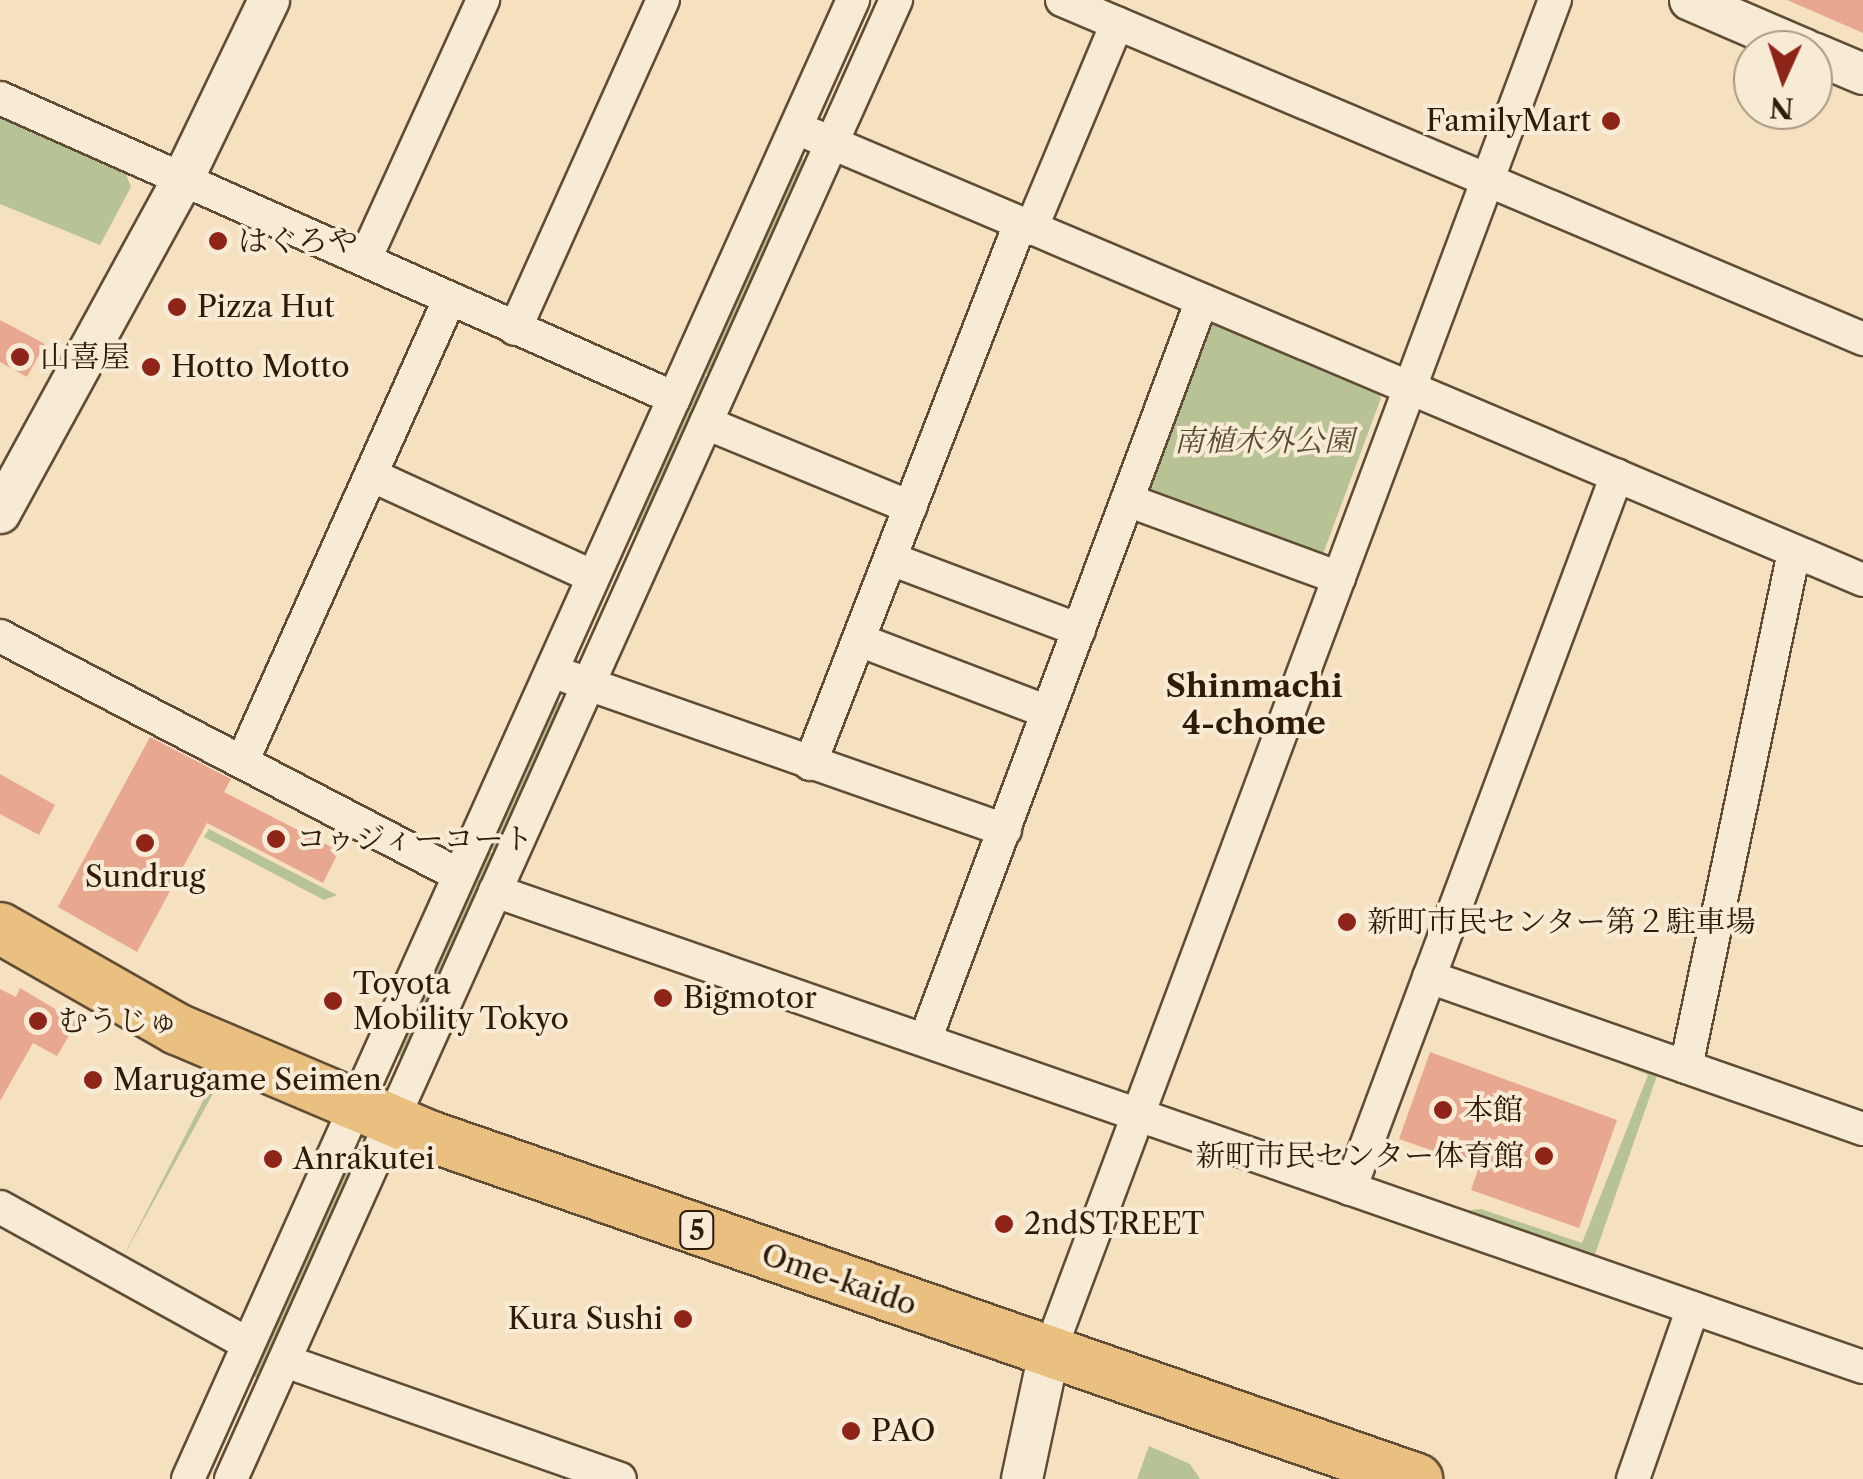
<!DOCTYPE html>
<meta charset="utf-8">
<style>
body{margin:0}
#map{position:relative;width:1863px;height:1479px;overflow:hidden;background:#f5e0c0;font-family:"Libre Caslon Text","Noto Serif JP",serif}
div>[style]{position:absolute}
[style*='--x']{left:calc(var(--x)*1px);top:calc(var(--y)*1px);width:calc(var(--w)*1px);rotate:calc(var(--a)*1deg)}
.green>*{inset:0;background:#b8c395}
.building>*{inset:0;background:#e8a88f}
.roads{filter:drop-shadow(2px 0 #604c34) drop-shadow(-2px 0 #604c34) drop-shadow(0 2px #604c34) drop-shadow(0 -2px #604c34)}
.minor>*{height:32px;margin:-16px;padding:0 16px;transform-origin:16px;border-radius:16px;background:#f8ebd6}
.tertiary>*{height:40px;margin:-20px;padding:0 20px;transform-origin:20px;border-radius:20px;background:#f8ebd6}
.primary>*{height:50px;margin:-25px;padding:0 25px;transform-origin:25px;border-radius:25px;background:#eac080}
.dots>*{width:28px;height:28px;translate:-50% -50%;box-sizing:border-box;border:5px solid #f8ebd6;border-radius:50%}
span{translate:-50% -50%;white-space:nowrap;text-align:center;line-height:1.15;-webkit-text-stroke:8px #f8ebd6;paint-order:stroke}
.shield-label span{padding:2px 8px;background:#f8ebd6;border:2px solid;border-radius:8px;-webkit-text-stroke-width:0}
.shield-label{font-size:28px;color:#2f1b06;font-weight:700}
.poi-label{font-size:30px;color:#2f1b06}
.right{translate:-100% -50%;text-align:right}
.left{translate:0 -50%;text-align:left}
.park-label{font-size:30px;color:#584d31;font-style:italic}
.street-label{font-size:30px;color:#2f1b06}
.neighbourhood-label{font-size:32px;color:#2f1b06;font-weight:700}
.north{position:absolute;left:1733px;top:30px;width:100px;height:100px;box-sizing:border-box;background:#f8ebd6;border:2px solid #a89883;border-radius:50%;rotate:183deg;font-size:28px;font-weight:700;line-height:40px;text-align:center;color:#2f1b06}
.north::after{content:'';display:block;margin:auto;width:35px;height:45px;background:#8f2418;clip-path:polygon(50% 0,100% 100%,50% 72%,0 100%)}
</style>
<div id="map">
<div class="green">
<div style="clip-path:polygon(0 112px,124px 169px,131px 187px,100px 245px,0 204px)"></div>
<div style="clip-path:polygon(799px 157px,807px 161px,709px 377px,698px 363px)"></div>
<div style="clip-path:polygon(1218px 320px,1376px 386px,1381px 398px,1323px 554px,1312px 559px,1149px 499px,1145px 488px,1205px 324px)"></div>
<div style="clip-path:polygon(702px 372px,714px 385px,646px 535px,625px 525px)"></div>
<div style="clip-path:polygon(555px 700px,563px 703px,496px 854px,484px 840px)"></div>
<div style="clip-path:polygon(209px 829px,337px 895px,324px 900px,204px 837px)"></div>
<div style="clip-path:polygon(488px 849px,500px 862px,401px 1057px,395px 1050px)"></div>
<div style="clip-path:polygon(1629px 1060px,1659px 1070px,1593px 1260px,1462px 1211px,1481px 1209px,1582px 1243px,1648px 1075px,1624px 1065px)"></div>
<div style="clip-path:polygon(188px 1078px,214px 1092px,121px 1261px,206px 1095px)"></div>
<div style="clip-path:polygon(344px 1170px,351px 1173px,259px 1381px,247px 1367px)"></div>
<div style="clip-path:polygon(1149px 1446px,1190px 1464px,1200px 1479px,1137px 1479px)"></div>
</div>
<div class="building">
<div style="clip-path:polygon(1787px 0,1863px 0,1863px 33px)"></div>
<div style="clip-path:polygon(0 320px,45px 344px,27px 377px,0 362px)"></div>
<div style="clip-path:polygon(150px 737px,231px 779px,224px 792px,339px 851px,323px 883px,207px 823px,137px 952px,58px 907px)"></div>
<div style="clip-path:polygon(0 774px,55px 805px,39px 835px,0 814px)"></div>
<div style="clip-path:polygon(20px 988px,77px 1022px,57px 1056px,33px 1043px,0 1101px,0 989px,16px 997px)"></div>
<div style="clip-path:polygon(1430px 1052px,1617px 1120px,1579px 1228px,1471px 1190px,1479px 1167px,1399px 1139px)"></div>
</div>
<div class="roads">
<div class="minor">
<div style="--x:1062;--y:0;--w:870;--a:22.94"></div>
<div style="--x:0;--y:98;--w:738;--a:23.99"></div>
<div style="--x:813;--y:135;--w:1140;--a:22.97"></div>
<div style="--x:1031;--y:229;--w:223;--a:-67.3"></div>
<div style="--x:365;--y:259;--w:285;--a:-65.5"></div>
<div style="--x:515;--y:329;--w:361;--a:-65.8"></div>
<div style="--x:706;--y:423;--w:221;--a:22.4"></div>
<div style="--x:371;--y:475;--w:243;--a:24.6"></div>
<div style="--x:1127;--y:500;--w:226;--a:20.2"></div>
<div style="--x:891;--y:559;--w:201;--a:20.7"></div>
<div style="--x:0;--y:636;--w:517;--a:27.51"></div>
<div style="--x:859;--y:640;--w:202;--a:20.9"></div>
<div style="--x:568;--y:677;--w:463;--a:19.3"></div>
<div style="--x:243;--y:760;--w:506;--a:-65.87"></div>
<div style="--x:810;--y:764;--w:579;--a:-68.75"></div>
<div style="--x:495;--y:891;--w:1448;--a:19.19"></div>
<div style="--x:1429;--y:977;--w:460;--a:19.3"></div>
<div style="--x:925;--y:1040;--w:790;--a:-69.48"></div>
<div style="--x:1686;--y:1067;--w:526;--a:-78.16"></div>
<div style="--x:1350;--y:1189;--w:762;--a:-69.5"></div>
<div style="--x:0;--y:1207;--w:283;--a:28.9"></div>
<div style="--x:1049;--y:1353;--w:1445;--a:-69.5"></div>
<div style="--x:285;--y:1361;--w:355;--a:19.4"></div>
<div style="--x:188;--y:1479;--w:1622;--a:-65.79"></div>
<div style="--x:231;--y:1479;--w:1622;--a:-65.79"></div>
<div style="--x:1633;--y:1479;--w:181;--a:-70.7"></div>
</div>
<div class="tertiary">
<div style="--x:1690;--y:0;--w:126;--a:23.3"></div>
<div style="--x:1813;--y:53;--w:54;--a:22.8"></div>
<div style="--x:0;--y:513;--w:383;--a:-61.3"></div>
<div style="--x:184;--y:177;--w:196;--a:-64.3"></div>
<div style="--x:1022;--y:1479;--w:129;--a:-77.9"></div>
</div>
<div class="primary">
<div style="--x:0;--y:928;--w:204;--a:29.7"></div>
<div style="--x:177;--y:1029;--w:277;--a:23"></div>
<div style="--x:432;--y:1137;--w:1043;--a:19.15"></div>
</div>
</div>
<div class="dots">
<div style="left:1611px;top:121px;background:#8f2418"></div>
<div style="left:218px;top:241px;background:#8f2418"></div>
<div style="left:177px;top:307px;background:#8f2418"></div>
<div style="left:20px;top:357px;background:#8f2418"></div>
<div style="left:151px;top:367px;background:#8f2418"></div>
<div style="left:276px;top:839px;background:#8f2418"></div>
<div style="left:145px;top:843px;background:#8f2418"></div>
<div style="left:1347px;top:922px;background:#8f2418"></div>
<div style="left:663px;top:998px;background:#8f2418"></div>
<div style="left:333px;top:1001px;background:#8f2418"></div>
<div style="left:38px;top:1021px;background:#8f2418"></div>
<div style="left:93px;top:1080px;background:#8f2418"></div>
<div style="left:1443px;top:1110px;background:#8f2418"></div>
<div style="left:1544px;top:1156px;background:#8f2418"></div>
<div style="left:273px;top:1159px;background:#8f2418"></div>
<div style="left:1004px;top:1224px;background:#8f2418"></div>
<div style="left:683px;top:1319px;background:#8f2418"></div>
<div style="left:851px;top:1431px;background:#8f2418"></div>
</div>
<div class="shield-label">
<span style="left:697px;top:1230px">5</span>
</div>
<div class="poi-label">
<span class="right" style="left:1591px;top:121px">FamilyMart</span>
<span class="left" style="left:238px;top:241px">はぐろや</span>
<span class="left" style="left:197px;top:307px">Pizza Hut</span>
<span class="left" style="left:40px;top:357px">山喜屋</span>
<span class="left" style="left:171px;top:367px">Hotto Motto</span>
<span class="left" style="left:296px;top:839px">コゥジィーコート</span>
<span style="left:145px;top:877px">Sundrug</span>
<span class="left" style="left:1367px;top:922px">新町市民センター第２駐車場</span>
<span class="left" style="left:353px;top:1001px">Toyota<br>Mobility Tokyo</span>
<span class="left" style="left:683px;top:998px">Bigmotor</span>
<span class="left" style="left:58px;top:1021px">むうじゅ</span>
<span class="left" style="left:113px;top:1080px">Marugame Seimen</span>
<span class="left" style="left:1463px;top:1110px">本館</span>
<span class="right" style="left:1524px;top:1156px">新町市民センター体育館</span>
<span class="left" style="left:293px;top:1159px">Anrakutei</span>
<span class="left" style="left:1024px;top:1224px">2ndSTREET</span>
<span class="right" style="left:663px;top:1319px">Kura Sushi</span>
<span class="left" style="left:871px;top:1431px">PAO</span>
</div>
<div class="park-label">
<span style="left:1264px;top:441px">南植木外公園</span>
</div>
<div class="street-label">
<span style="left:839px;top:1280px;rotate:19deg">Ome-kaido</span>
</div>
<div class="neighbourhood-label">
<span style="left:1254px;top:705px">Shinmachi<br>4-chome</span>
</div>
<div class="north">N</div>
</div>
